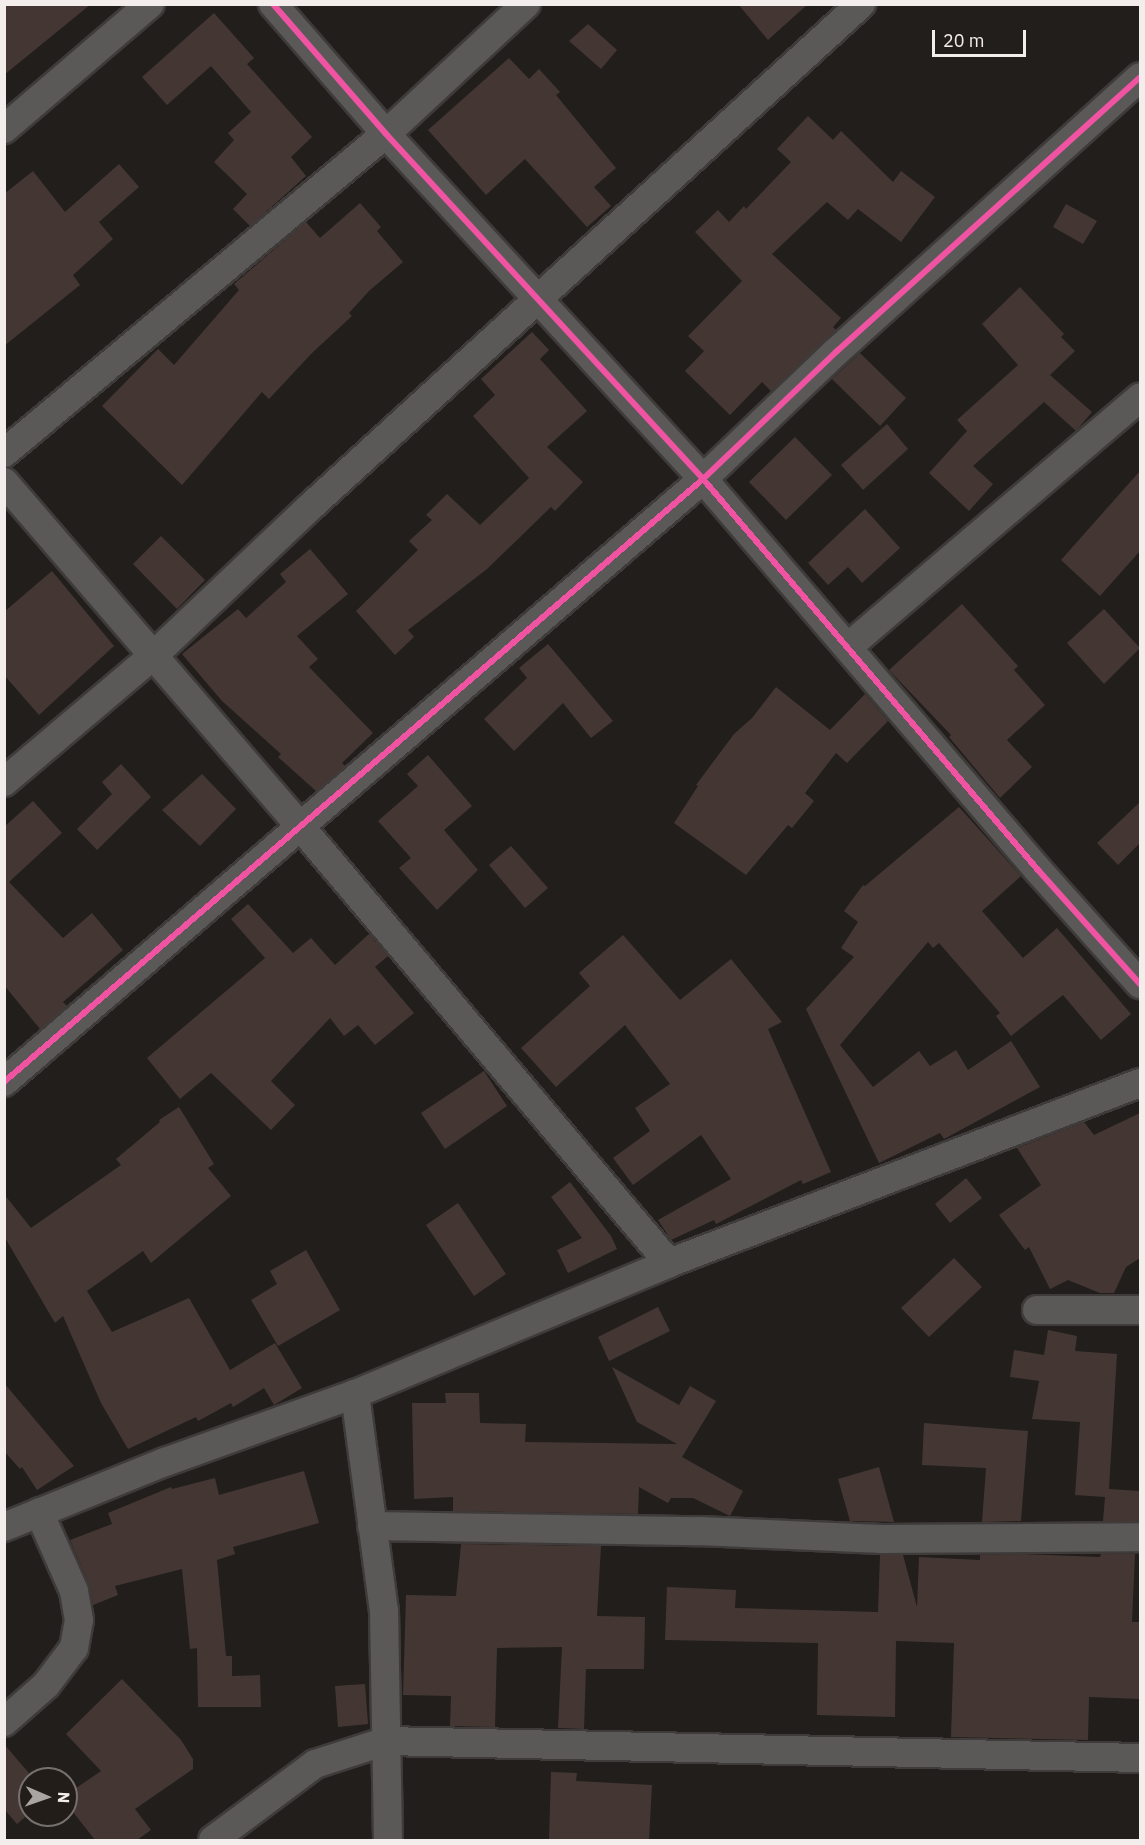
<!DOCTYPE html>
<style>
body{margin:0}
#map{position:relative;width:1145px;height:1845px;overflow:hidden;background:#211e1c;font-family:"IBM Plex Sans",sans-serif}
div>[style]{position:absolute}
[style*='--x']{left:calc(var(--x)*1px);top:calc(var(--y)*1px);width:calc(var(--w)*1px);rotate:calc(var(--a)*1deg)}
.building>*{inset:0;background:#443733}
.roads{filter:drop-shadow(2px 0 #3e3b3a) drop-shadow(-2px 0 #3e3b3a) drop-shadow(0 2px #3e3b3a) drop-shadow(0 -2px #3e3b3a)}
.minor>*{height:28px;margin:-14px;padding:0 14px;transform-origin:14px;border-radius:14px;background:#5a5958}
.cycleway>*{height:6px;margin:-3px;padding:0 3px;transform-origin:3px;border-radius:3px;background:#f153a3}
span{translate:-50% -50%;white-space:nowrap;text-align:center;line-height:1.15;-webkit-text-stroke:5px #231d1a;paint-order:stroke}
.frame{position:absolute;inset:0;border:6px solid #f3eeec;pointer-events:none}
.north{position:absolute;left:18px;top:1767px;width:60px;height:60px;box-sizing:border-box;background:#231d1a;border:2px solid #76716e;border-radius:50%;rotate:92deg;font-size:16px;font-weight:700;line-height:24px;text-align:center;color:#f3eeec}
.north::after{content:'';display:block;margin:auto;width:21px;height:27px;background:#aaa5a3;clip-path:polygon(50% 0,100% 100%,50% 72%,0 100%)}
.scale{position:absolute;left:932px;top:30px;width:94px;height:27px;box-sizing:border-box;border:3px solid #f3eeec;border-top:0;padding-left:8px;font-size:18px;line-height:21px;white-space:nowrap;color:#f3eeec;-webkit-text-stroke:4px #231d1a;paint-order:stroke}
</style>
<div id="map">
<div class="building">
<div style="clip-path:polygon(4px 4px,91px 4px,4px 75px)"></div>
<div style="clip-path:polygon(738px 4px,808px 4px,768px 40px)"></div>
<div style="clip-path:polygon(214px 13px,254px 58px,247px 64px,312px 137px,291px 157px,306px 176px,250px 226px,233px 209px,247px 194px,214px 162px,234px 140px,228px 133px,251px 112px,211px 66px,167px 105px,142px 77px)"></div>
<div style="clip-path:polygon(588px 24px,617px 50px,601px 69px,569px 41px)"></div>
<div style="clip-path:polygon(509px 58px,529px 79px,539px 69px,560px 92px,556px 95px,616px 168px,594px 187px,611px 206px,587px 227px,525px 159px,486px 195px,428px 130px)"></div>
<div style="clip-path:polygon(808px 116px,833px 140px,841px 131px,893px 182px,901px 171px,935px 197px,901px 242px,858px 209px,848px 220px,827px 202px,772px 254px,841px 318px,833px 327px,836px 330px,771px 391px,762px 382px,730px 415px,685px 371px,704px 351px,688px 336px,742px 281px,695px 232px,718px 210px,729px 222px,744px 206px,746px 209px,791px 162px,777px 149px)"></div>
<div style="clip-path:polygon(119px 164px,139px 187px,99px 222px,113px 239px,73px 275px,80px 285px,4px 346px,4px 194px,33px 171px,65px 212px)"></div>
<div style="clip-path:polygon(360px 203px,381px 227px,377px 231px,403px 262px,369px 291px,349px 313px,352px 316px,312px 353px,269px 399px,262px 392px,182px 485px,102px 406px,158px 349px,174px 365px,239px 290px,234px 284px,306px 222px,320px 238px)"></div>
<div style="clip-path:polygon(1066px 204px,1097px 221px,1083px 244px,1053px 227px)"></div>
<div style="clip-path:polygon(1020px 287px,1064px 334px,1061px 337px,1075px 351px,1050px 375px,1092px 412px,1076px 431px,1044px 402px,973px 466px,993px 484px,969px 511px,929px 473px,967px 431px,957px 420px,1018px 365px,982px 324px)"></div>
<div style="clip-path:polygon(532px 332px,549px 350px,540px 359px,587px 411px,547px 447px,583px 482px,555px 511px,551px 507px,487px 569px,408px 630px,414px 637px,395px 655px,356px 611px,418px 550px,409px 541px,432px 520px,426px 515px,447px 494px,480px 525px,529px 478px,473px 416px,495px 395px,481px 379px)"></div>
<div style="clip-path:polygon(860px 353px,906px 398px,880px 426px,832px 379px)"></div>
<div style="clip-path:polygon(887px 424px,908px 449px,863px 490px,841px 465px)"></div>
<div style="clip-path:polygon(795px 437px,832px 475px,786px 520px,749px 482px)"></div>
<div style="clip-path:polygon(1140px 471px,1140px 551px,1100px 596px,1061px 560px)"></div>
<div style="clip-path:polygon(865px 509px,900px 548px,862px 583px,848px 567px,828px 585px,808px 563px)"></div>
<div style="clip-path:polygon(161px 536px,205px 580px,177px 609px,133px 564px)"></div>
<div style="clip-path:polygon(310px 549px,348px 594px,297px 636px,318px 659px,309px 667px,373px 733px,342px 763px,345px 766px,316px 791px,278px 757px,281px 754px,222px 701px,182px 654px,238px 609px,246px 618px,286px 582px,280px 574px)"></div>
<div style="clip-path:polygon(52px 571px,114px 646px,39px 715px,4px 675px,4px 612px)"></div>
<div style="clip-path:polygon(962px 604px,1018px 666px,1014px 670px,1045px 705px,1007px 740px,1032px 767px,1000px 798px,949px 737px,951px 735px,889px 670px)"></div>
<div style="clip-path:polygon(1104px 609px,1140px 648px,1104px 684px,1067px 643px)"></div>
<div style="clip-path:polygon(548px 644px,613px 721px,591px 738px,563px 703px,514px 751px,484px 719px,527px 678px,519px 668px)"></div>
<div style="clip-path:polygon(776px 687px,830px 730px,865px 694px,888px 721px,847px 763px,836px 753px,805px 793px,814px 801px,792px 828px,788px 825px,746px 875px,674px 823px,698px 786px,696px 785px,734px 734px,752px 718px)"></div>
<div style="clip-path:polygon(428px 755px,472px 806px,444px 830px,478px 870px,437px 910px,399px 868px,411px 858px,378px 821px,418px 786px,407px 774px)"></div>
<div style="clip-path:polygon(121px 764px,151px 797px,97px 850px,77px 829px,112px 794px,102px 782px)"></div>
<div style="clip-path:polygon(202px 774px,236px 809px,200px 846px,162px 810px)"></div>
<div style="clip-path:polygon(33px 801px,62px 833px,9px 882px,63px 938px,92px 913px,123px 950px,63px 1002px,67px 1006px,40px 1029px,4px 985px,4px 827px)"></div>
<div style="clip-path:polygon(1140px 802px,1140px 843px,1118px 865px,1097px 843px)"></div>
<div style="clip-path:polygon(959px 807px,1021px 876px,982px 911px,1023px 958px,1057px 928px,1131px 1014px,1101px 1040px,1063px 995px,1011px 1036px,996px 1016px,1000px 1013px,939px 943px,933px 948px,928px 942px,840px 1045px,873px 1087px,919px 1051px,930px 1066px,956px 1050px,968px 1070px,1011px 1041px,1040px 1087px,944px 1139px,940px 1133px,879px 1163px,806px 1009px,854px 957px,841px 948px,858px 922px,844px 911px,863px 885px,865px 886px)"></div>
<div style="clip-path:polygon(511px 846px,548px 888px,525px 908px,489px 865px)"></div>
<div style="clip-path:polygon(248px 904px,293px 953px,311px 938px,335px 965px,369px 934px,388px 956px,375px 967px,414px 1013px,375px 1045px,358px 1025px,344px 1036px,330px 1018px,271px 1081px,295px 1105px,271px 1130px,211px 1073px,180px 1099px,147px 1058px,265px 958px,231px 919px)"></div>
<div style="clip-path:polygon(623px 935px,680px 1000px,731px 959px,782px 1022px,768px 1029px,831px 1172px,803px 1184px,801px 1180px,716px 1224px,714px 1220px,671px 1240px,658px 1220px,731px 1179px,701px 1135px,633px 1185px,613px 1158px,650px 1131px,635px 1108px,670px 1084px,625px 1025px,556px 1087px,521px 1048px,590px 986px,579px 973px)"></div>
<div style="clip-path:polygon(484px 1071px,507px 1106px,445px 1149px,421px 1113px)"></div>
<div style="clip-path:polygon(179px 1107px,214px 1164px,208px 1168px,231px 1196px,151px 1263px,143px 1251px,87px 1291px,112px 1332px,189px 1298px,230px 1370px,275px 1343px,302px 1388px,274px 1405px,264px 1388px,233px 1407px,231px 1403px,198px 1421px,196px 1417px,128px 1449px,101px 1403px,63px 1316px,55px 1323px,4px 1236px,4px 1194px,31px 1228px,121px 1165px,116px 1159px,160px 1122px,159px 1120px)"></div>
<div style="clip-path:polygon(1140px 1113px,1140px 1258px,1126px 1267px,1114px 1293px,1100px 1293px,1068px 1280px,1050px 1289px,1029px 1247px,1025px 1250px,999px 1215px,1041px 1185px,1017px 1148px,1084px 1122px,1094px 1135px)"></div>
<div style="clip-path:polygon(966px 1178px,982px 1198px,950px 1223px,935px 1204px)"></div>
<div style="clip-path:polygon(570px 1182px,611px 1236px,617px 1249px,568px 1273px,557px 1250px,582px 1238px,551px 1197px)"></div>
<div style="clip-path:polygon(458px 1203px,506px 1274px,474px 1296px,426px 1225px)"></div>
<div style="clip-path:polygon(306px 1250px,340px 1310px,278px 1346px,251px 1300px,277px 1284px,270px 1271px)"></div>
<div style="clip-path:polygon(954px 1258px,982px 1287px,929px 1337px,901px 1308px)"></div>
<div style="clip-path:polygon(658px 1307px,670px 1331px,609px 1361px,598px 1337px)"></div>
<div style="clip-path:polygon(1048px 1330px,1077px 1336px,1075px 1351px,1117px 1354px,1109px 1489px,1140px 1491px,1140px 1521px,1103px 1521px,1105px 1497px,1075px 1495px,1080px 1422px,1032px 1419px,1039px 1381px,1010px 1377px,1014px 1350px,1044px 1355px)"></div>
<div style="clip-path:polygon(612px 1367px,679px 1405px,690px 1386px,716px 1401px,682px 1457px,743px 1491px,730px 1516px,693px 1498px,671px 1498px,668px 1503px,639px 1487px,638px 1514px,453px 1511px,453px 1497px,414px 1499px,412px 1403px,446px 1403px,445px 1393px,479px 1393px,480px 1423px,526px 1424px,525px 1442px,677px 1444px,637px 1422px)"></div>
<div style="clip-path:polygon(4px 1383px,74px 1466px,37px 1490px,22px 1467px,20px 1469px,4px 1451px)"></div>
<div style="clip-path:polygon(924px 1423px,1028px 1431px,1021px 1521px,982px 1522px,986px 1468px,922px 1465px)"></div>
<div style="clip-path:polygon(879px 1467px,894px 1522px,850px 1521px,838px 1479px)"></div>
<div style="clip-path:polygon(304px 1471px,319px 1523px,233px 1547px,235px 1554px,217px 1560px,226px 1656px,232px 1656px,232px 1676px,260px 1675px,261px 1707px,198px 1707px,197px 1648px,190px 1649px,182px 1569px,115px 1586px,118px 1595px,93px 1605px,89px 1584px,70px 1540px,112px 1524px,108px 1513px,171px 1487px,172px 1489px,215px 1478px,219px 1495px)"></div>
<div style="clip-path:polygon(461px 1544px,601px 1546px,597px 1616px,645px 1617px,644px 1669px,586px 1669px,584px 1729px,558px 1728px,562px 1647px,497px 1648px,495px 1727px,450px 1726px,451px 1696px,403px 1695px,406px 1595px,456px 1596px)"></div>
<div style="clip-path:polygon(1022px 1554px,1100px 1557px,1101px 1554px,1135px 1554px,1132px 1622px,1140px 1622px,1140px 1699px,1089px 1697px,1088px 1740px,951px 1737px,954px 1643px,896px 1641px,895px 1717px,817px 1715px,818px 1643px,665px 1640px,667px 1587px,736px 1590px,735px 1608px,878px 1612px,880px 1555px,903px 1555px,917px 1607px,919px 1557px,980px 1560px,980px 1555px)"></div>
<div style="clip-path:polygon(122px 1679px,181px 1740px,193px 1759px,193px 1769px,135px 1809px,151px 1830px,137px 1840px,95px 1840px,66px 1803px,66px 1795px,101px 1771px,66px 1734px)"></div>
<div style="clip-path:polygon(365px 1684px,368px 1724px,338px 1727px,335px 1686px)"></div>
<div style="clip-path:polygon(4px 1744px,34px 1779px,30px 1779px,30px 1813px,17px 1824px,4px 1809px)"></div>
<div style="clip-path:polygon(551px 1772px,577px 1773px,576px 1781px,652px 1785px,649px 1840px,549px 1840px)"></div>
</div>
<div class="roads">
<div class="minor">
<div style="--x:273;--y:4;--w:172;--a:49"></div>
<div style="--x:386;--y:134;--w:469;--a:47.4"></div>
<div style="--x:703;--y:479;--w:515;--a:49.41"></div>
<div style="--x:1038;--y:870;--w:153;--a:48.2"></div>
<div style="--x:4;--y:129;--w:192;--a:-40.6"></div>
<div style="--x:4;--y:453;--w:498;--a:-39.9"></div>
<div style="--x:386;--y:134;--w:191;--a:-42.9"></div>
<div style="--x:4;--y:482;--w:454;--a:49.3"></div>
<div style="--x:300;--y:826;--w:572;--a:49.82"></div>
<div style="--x:848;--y:647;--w:384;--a:-40.5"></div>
<div style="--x:4;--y:782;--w:197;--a:-40.3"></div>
<div style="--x:154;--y:655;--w:215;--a:-43.5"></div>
<div style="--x:310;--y:507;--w:746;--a:-42.39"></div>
<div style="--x:4;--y:1082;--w:923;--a:-40.78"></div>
<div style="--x:703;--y:479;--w:184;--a:-43.7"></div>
<div style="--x:836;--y:352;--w:410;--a:-42.1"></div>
<div style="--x:1037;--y:1310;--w:103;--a:0"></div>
<div style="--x:355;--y:1394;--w:218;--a:82.4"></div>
<div style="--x:384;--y:1610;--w:230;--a:89"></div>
<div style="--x:372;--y:1526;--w:327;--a:0.9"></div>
<div style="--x:699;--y:1531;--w:183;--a:2.5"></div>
<div style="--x:882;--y:1539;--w:258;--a:-0.4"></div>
<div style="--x:4;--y:1527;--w:174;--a:-22"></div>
<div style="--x:165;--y:1462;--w:202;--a:-19.7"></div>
<div style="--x:355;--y:1394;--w:340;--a:-22.6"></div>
<div style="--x:669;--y:1263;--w:504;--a:-20.92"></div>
<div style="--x:4;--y:1722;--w:56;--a:-41.4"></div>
<div style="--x:46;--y:1685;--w:46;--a:-52.9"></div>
<div style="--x:74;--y:1648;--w:28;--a:-80"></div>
<div style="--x:79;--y:1620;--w:29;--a:-100"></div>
<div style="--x:74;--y:1591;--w:86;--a:-113.9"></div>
<div style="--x:213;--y:1840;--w:127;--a:-36.7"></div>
<div style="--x:315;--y:1764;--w:75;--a:-17.9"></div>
<div style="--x:386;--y:1741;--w:754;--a:1.29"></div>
</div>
</div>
<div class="cycleway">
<div style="--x:273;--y:4;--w:172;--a:49"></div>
<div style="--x:386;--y:134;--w:469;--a:47.4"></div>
<div style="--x:703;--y:479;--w:515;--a:49.41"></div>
<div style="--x:1038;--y:870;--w:153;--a:48.2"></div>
<div style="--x:4;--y:1082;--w:923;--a:-40.78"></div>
<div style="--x:703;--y:479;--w:184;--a:-43.7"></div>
<div style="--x:836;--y:352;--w:410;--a:-42.1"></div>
</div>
<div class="frame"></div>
<div class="north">N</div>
<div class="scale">20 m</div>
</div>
